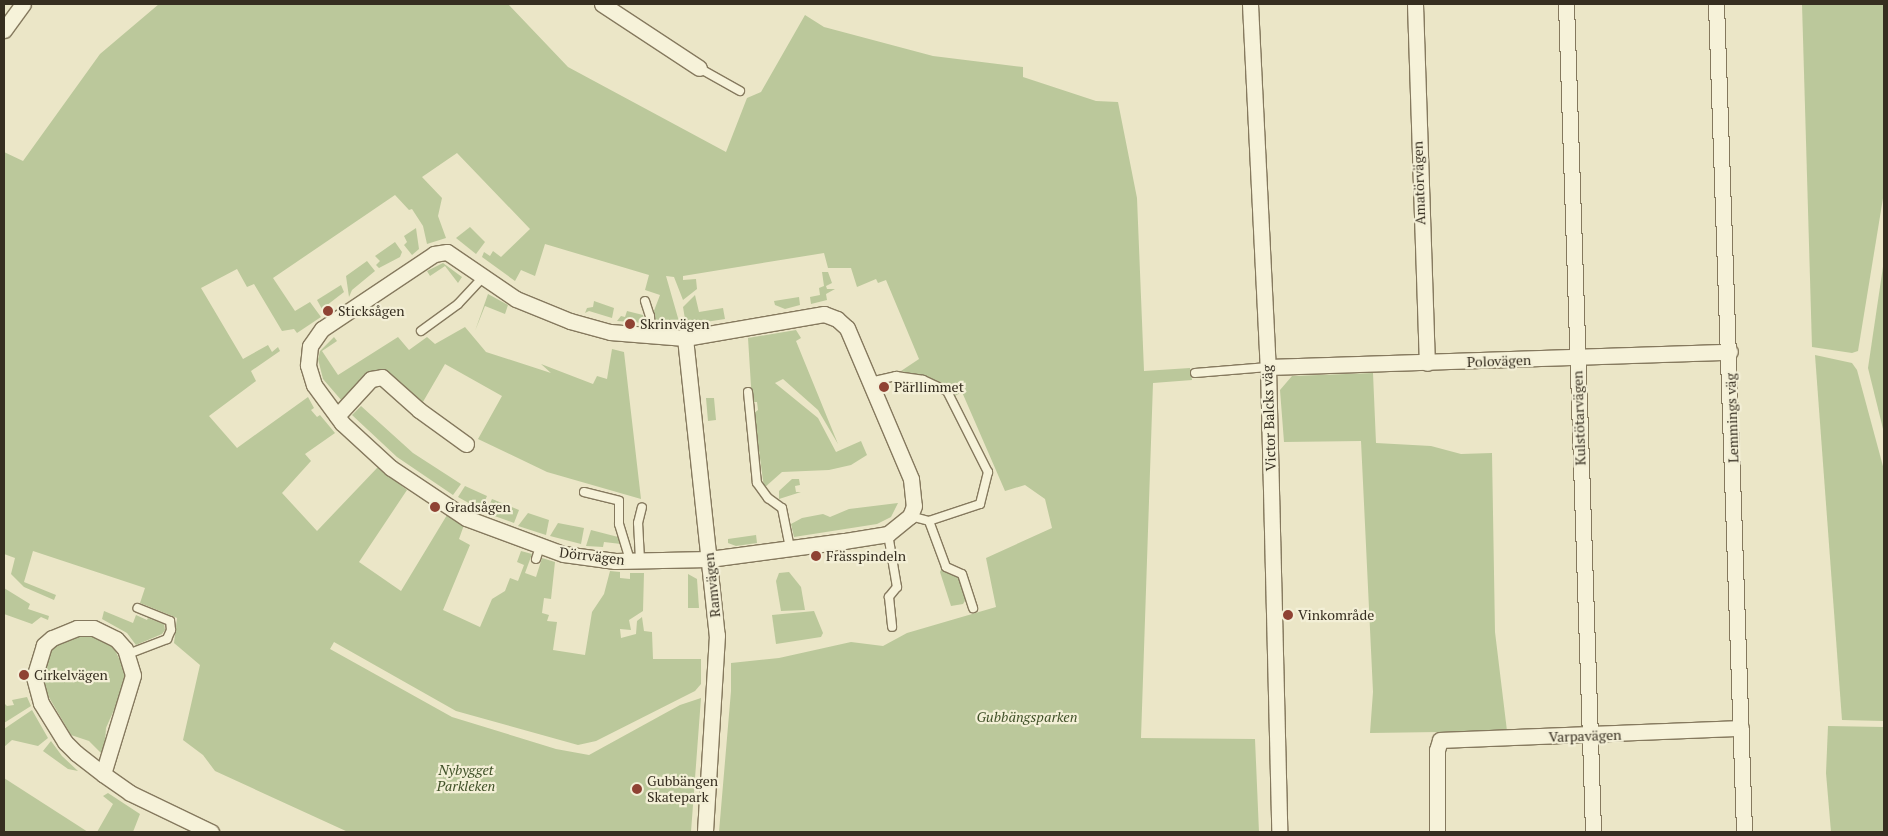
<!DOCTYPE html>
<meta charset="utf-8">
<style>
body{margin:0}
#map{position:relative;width:1888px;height:836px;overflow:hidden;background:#ebe6c7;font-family:"PT Serif",serif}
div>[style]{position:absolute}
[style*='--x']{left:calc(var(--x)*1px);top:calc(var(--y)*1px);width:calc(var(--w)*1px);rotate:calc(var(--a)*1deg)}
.green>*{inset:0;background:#bbc89b}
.roads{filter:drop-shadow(1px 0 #85795e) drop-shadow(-1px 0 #85795e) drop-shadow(0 1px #85795e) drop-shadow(0 -1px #85795e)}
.service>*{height:8px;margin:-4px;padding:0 4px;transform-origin:4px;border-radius:4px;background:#f6f2d9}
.minor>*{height:15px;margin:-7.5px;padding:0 7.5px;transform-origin:7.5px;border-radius:7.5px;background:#f6f2d9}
.dots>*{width:14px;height:14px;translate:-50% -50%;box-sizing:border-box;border:2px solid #f3efd6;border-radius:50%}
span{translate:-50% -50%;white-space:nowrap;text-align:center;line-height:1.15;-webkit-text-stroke:4.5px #f3efd6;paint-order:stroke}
.street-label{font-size:14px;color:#362e20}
.poi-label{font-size:14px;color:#362e20}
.left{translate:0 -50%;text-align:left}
.park-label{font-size:14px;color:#405128;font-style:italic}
.frame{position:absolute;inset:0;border:5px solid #362e20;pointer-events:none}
</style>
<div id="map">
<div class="green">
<div style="clip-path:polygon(159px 4px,508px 4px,568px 67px,726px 152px,747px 98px,761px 92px,805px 15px,824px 27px,933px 56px,1023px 67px,1023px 77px,1096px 101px,1118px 102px,1137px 198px,1144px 371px,1190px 368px,1192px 380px,1153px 383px,1141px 738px,1255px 739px,1259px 832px,719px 832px,731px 691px,731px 663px,779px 658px,851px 642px,883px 646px,907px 633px,996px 607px,986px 558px,1052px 528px,1045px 499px,1025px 485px,1005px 491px,962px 392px,955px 396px,926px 378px,901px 371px,919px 359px,886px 280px,878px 283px,876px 279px,857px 287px,851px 268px,828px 268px,824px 253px,683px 276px,683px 280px,696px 279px,697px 289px,683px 300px,674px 277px,666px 276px,680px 325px,653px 325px,652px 316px,660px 295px,645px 290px,649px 275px,545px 244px,535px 276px,521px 270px,515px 281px,482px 257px,484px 252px,490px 256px,493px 251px,501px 257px,530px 229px,457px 153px,422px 177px,442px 198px,438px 216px,446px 238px,427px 244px,423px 226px,412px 209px,409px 210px,395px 195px,273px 278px,295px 311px,310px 302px,321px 317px,297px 333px,294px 329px,282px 331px,254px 284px,247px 287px,237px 269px,201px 288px,243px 359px,268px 345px,272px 352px,278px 347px,280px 351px,251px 371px,256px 381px,209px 416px,237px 448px,308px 397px,314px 408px,311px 410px,317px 417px,320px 415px,335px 433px,305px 454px,311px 461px,282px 493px,317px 531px,378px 467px,407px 490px,359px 562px,401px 591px,447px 515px,464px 525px,459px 539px,470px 545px,443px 610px,480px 627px,492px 599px,505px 591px,510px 578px,518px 581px,524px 565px,517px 562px,521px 551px,532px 554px,525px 573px,536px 577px,542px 558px,555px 562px,551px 599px,544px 598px,542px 613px,549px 615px,547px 621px,557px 622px,553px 650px,585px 655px,592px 612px,604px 594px,610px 571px,620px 572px,620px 578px,630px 579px,630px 573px,644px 573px,643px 611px,629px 620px,631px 630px,620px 629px,621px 638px,636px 634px,637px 621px,642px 617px,644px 631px,652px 632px,653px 659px,701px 659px,701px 684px,695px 691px,596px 741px,578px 745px,456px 711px,334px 642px,330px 649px,452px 717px,556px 749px,589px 755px,680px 705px,701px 698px,691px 832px,348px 832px,215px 771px,203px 755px,183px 740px,200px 665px,174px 643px,177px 618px,140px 603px,145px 588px,33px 551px,24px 582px,56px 595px,54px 600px,24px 587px,11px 574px,15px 558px,4px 554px,4px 152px,23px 161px,100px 54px)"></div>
<div style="clip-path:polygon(1802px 4px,1884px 4px,1884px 192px,1858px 351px,1852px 353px,1812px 347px)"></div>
<div style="clip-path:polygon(470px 227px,485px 242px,476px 254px,456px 238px)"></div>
<div style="clip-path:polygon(416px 228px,419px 249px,412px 255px,404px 245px,407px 242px,404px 236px)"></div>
<div style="clip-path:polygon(395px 242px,402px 252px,400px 257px,379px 268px,376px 265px,380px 261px,375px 256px)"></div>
<div style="clip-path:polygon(1884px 260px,1884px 433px,1868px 368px)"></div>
<div style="clip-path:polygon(367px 261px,375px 271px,352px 290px,349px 297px,346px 276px)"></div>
<div style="clip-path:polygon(443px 263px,462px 277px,458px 283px,445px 266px,430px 276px,427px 271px)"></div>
<div style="clip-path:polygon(822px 272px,828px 272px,832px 283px,826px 286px,827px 289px,835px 289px,826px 294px,827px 300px,811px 304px,810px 297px,820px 295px,819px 288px,824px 286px)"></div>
<div style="clip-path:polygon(341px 285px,344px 292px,322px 309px,317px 300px)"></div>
<div style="clip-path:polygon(488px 294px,508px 305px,505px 314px,485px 306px,475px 331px)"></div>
<div style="clip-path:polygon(695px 295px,699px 312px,723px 308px,725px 319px,686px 325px,683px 307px)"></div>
<div style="clip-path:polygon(799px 297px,800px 305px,785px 309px,775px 305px,774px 301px)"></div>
<div style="clip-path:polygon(594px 301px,614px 308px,612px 318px,589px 311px,585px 313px,587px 308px,593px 307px)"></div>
<div style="clip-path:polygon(627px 311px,643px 315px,645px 323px,617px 321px,621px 316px,625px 317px)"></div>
<div style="clip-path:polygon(465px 327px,486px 352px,551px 373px,541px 364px,593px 384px,597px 376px,607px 379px,612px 349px,624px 352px,641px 499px,547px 472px,478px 439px,502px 396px,445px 364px,420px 407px,384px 374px,342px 401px,323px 379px,318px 359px,320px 351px,334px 337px,337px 341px,322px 351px,338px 375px,398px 337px,409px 350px,427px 337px,435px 344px)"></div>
<div style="clip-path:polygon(796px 330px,801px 338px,796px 341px,838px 444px,818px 410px,783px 379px,775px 383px,818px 418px,836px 452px,861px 441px,867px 455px,851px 465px,829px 470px,782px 472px,764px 488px,754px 413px,758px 410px,757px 402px,752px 402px,748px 338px)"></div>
<div style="clip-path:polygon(1815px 355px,1852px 363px,1857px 370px,1884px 470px,1884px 721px,1842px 720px)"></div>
<div style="clip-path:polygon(1373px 373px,1376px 443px,1431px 446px,1461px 454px,1492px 453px,1495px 632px,1507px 731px,1370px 733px,1373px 692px,1361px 441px,1284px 442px,1280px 390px,1292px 376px)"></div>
<div style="clip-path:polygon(706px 398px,714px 398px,716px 420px,708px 421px)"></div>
<div style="clip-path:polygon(361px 406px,413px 453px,461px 484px,453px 495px,397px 457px,352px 415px)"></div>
<div style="clip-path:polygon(792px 479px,799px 479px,800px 485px,795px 486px,796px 492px,801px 492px,779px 499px,779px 491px)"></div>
<div style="clip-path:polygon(465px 486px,487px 496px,481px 510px,458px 497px)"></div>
<div style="clip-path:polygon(492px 499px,519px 510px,514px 523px,486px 513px)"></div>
<div style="clip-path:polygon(898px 503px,891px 517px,877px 524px,794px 537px,791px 524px,802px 518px,823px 514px,830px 517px,849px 509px)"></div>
<div style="clip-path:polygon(528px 513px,549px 520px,546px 535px,518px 526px)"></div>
<div style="clip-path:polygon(754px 518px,757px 543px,736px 546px,728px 543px,728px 539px,756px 535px)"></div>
<div style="clip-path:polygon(558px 523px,584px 528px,581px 544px,550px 536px)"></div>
<div style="clip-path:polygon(591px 530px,622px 538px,621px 544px,604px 542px,603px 547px,586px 546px)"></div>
<div style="clip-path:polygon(943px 566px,958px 575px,966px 599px,963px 604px,951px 606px,940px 572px)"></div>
<div style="clip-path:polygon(789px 572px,801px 587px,805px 610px,781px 611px,776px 581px,779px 573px)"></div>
<div style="clip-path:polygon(688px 574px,697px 579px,699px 608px,688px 608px)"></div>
<div style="clip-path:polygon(4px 588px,30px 604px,28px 609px,49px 616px,48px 620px,41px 617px,32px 624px,4px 614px)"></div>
<div style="clip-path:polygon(104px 611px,133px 623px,136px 615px,147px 620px,148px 618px,164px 624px,165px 630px,162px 634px,136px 645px,127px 633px,102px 619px)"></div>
<div style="clip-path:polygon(814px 611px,823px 633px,821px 637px,776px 644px,772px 615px)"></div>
<div style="clip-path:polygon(78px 635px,95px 637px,113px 646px,126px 673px,124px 687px,106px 728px,104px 756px,89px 741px,71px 735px,43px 687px,44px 663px,50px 651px,60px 641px)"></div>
<div style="clip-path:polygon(27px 697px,31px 706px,4px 723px,4px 703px,7px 706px,14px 705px,12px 700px)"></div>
<div style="clip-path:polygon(32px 710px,48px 738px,38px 746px,12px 740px,4px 747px,4px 729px)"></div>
<div style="clip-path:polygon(1828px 726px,1884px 727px,1884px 832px,1831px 832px,1826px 773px)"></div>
<div style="clip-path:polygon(51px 741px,62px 756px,78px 771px,68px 769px,43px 751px)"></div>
<div style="clip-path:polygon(4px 778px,88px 832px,4px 832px)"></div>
<div style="clip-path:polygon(108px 793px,140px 814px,133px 832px,97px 832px,113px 804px,103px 796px)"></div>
</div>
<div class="roads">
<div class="service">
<div style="--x:699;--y:68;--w:47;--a:29.3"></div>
<div style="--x:645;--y:301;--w:16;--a:72"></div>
<div style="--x:650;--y:316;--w:20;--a:87"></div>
<div style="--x:421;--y:331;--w:46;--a:-36.1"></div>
<div style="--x:458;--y:304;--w:38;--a:-47"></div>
<div style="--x:1195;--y:373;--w:73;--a:-4.7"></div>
<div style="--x:870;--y:382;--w:27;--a:-13"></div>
<div style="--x:896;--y:376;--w:27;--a:8"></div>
<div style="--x:923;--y:380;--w:26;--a:25"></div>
<div style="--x:947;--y:391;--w:91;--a:63.2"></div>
<div style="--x:988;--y:472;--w:33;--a:104"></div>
<div style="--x:980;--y:504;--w:54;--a:161.6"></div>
<div style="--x:929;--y:521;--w:20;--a:-165"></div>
<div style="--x:748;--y:392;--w:91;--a:84.4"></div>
<div style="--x:757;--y:483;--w:19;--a:54"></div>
<div style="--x:768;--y:498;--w:17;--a:36"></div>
<div style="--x:782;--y:508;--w:41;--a:78.7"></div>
<div style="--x:584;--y:492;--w:36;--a:14"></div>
<div style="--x:619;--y:501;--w:23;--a:90"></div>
<div style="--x:619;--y:524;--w:39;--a:73"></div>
<div style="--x:929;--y:521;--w:49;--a:69.7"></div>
<div style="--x:946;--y:567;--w:17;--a:24"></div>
<div style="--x:962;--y:574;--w:36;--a:72"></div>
<div style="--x:888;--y:534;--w:54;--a:80.4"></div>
<div style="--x:897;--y:587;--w:13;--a:129"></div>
<div style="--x:889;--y:597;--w:30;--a:84"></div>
<div style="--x:536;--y:559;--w:13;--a:-72"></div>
<div style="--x:640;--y:560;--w:37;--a:-93"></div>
<div style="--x:638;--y:523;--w:16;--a:-76"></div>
<div style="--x:128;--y:654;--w:42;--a:-21"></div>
<div style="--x:167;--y:639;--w:10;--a:-66"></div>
<div style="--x:171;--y:630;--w:9;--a:-96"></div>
<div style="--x:170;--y:621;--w:35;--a:-158"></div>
</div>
<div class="minor">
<div style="--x:602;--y:4;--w:116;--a:33.4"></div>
<div style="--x:1250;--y:4;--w:363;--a:87.2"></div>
<div style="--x:1268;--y:367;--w:465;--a:88.6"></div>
<div style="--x:1415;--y:4;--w:359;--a:88.1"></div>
<div style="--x:1566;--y:4;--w:828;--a:88.13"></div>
<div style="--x:1716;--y:4;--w:828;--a:88.06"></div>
<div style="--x:4;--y:30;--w:32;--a:-54"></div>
<div style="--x:447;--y:252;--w:83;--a:34.3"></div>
<div style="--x:516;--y:299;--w:58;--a:22.2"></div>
<div style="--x:570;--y:321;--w:41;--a:15.4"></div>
<div style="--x:610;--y:332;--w:75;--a:4.6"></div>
<div style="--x:685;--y:338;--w:141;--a:-9.8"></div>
<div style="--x:824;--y:314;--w:14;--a:21"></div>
<div style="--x:837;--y:319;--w:13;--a:42"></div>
<div style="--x:847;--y:328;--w:164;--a:67"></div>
<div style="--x:911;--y:479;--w:27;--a:84"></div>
<div style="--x:914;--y:506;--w:11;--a:112"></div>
<div style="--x:910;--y:516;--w:28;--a:141"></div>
<div style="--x:888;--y:534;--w:45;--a:171"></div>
<div style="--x:844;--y:541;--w:136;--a:172.4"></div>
<div style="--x:709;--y:559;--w:94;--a:178.8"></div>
<div style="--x:615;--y:561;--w:52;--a:-172.3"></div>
<div style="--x:563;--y:554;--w:103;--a:-159.6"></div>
<div style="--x:466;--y:518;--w:90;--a:-146.3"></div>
<div style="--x:391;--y:468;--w:67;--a:-137.4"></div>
<div style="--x:342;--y:423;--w:47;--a:-126.4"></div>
<div style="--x:314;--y:385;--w:21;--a:-107"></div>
<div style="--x:308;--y:365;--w:19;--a:-84"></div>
<div style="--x:310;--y:346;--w:21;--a:-55"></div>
<div style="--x:322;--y:329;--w:135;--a:-33.8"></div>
<div style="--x:434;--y:254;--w:13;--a:-9"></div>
<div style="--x:685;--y:338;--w:299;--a:83.9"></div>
<div style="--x:717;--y:635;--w:197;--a:93.5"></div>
<div style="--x:1268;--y:367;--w:462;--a:-1.9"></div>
<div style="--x:337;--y:416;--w:50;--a:-47.4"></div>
<div style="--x:371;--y:379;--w:11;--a:-10"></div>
<div style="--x:382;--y:377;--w:50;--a:41.7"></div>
<div style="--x:419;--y:410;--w:58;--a:35.9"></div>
<div style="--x:103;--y:774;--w:103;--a:-73.1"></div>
<div style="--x:133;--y:675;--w:27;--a:-107"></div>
<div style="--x:125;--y:649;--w:13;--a:-132"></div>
<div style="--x:116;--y:639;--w:25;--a:-154"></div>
<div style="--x:93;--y:628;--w:16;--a:180"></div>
<div style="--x:77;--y:628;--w:27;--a:158"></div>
<div style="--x:52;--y:638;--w:11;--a:139"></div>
<div style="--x:44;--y:645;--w:34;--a:107"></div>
<div style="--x:34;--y:677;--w:27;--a:75"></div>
<div style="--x:41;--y:703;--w:46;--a:58.4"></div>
<div style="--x:65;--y:742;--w:16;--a:45"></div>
<div style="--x:76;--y:753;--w:34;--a:38"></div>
<div style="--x:103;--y:774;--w:33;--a:35"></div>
<div style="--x:130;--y:793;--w:90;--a:25.7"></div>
<div style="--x:1437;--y:832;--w:82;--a:-90"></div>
<div style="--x:1437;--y:750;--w:10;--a:-73"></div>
<div style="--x:1440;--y:740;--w:301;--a:-2.3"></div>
</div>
</div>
<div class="dots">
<div style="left:328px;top:311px;background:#8f4233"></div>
<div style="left:630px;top:324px;background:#8f4233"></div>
<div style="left:884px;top:387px;background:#8f4233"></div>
<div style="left:435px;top:507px;background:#8f4233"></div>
<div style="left:816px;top:556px;background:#8f4233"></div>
<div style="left:1288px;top:615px;background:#8f4233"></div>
<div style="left:24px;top:675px;background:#8f4233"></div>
<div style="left:637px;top:789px;background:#8f4233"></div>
</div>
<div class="street-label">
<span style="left:1419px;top:183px;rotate:-92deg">Amatörvägen</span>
<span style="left:1499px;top:361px;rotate:-2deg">Polovägen</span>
<span style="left:1269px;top:418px;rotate:-92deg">Victor Balcks väg</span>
<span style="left:1579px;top:418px;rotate:-92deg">Kulstötarvägen</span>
<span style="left:1732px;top:418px;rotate:-92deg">Lemmings väg</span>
<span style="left:592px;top:556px;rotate:7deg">Dörrvägen</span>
<span style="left:712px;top:585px;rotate:-96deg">Ramvägen</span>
<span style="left:1585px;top:736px;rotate:-2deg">Varpavägen</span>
</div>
<div class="poi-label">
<span class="left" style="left:338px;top:311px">Sticksågen</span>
<span class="left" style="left:640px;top:324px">Skrinvägen</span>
<span class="left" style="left:894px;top:387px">Pärllimmet</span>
<span class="left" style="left:445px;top:507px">Gradsågen</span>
<span class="left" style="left:826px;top:556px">Frässpindeln</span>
<span class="left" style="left:1298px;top:615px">Vinkområde</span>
<span class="left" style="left:34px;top:675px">Cirkelvägen</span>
<span class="left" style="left:647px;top:789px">Gubbängen<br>Skatepark</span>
</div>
<div class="park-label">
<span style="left:1027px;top:717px">Gubbängsparken</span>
<span style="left:466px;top:778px">Nybygget<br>Parkleken</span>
</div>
<div class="frame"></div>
</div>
